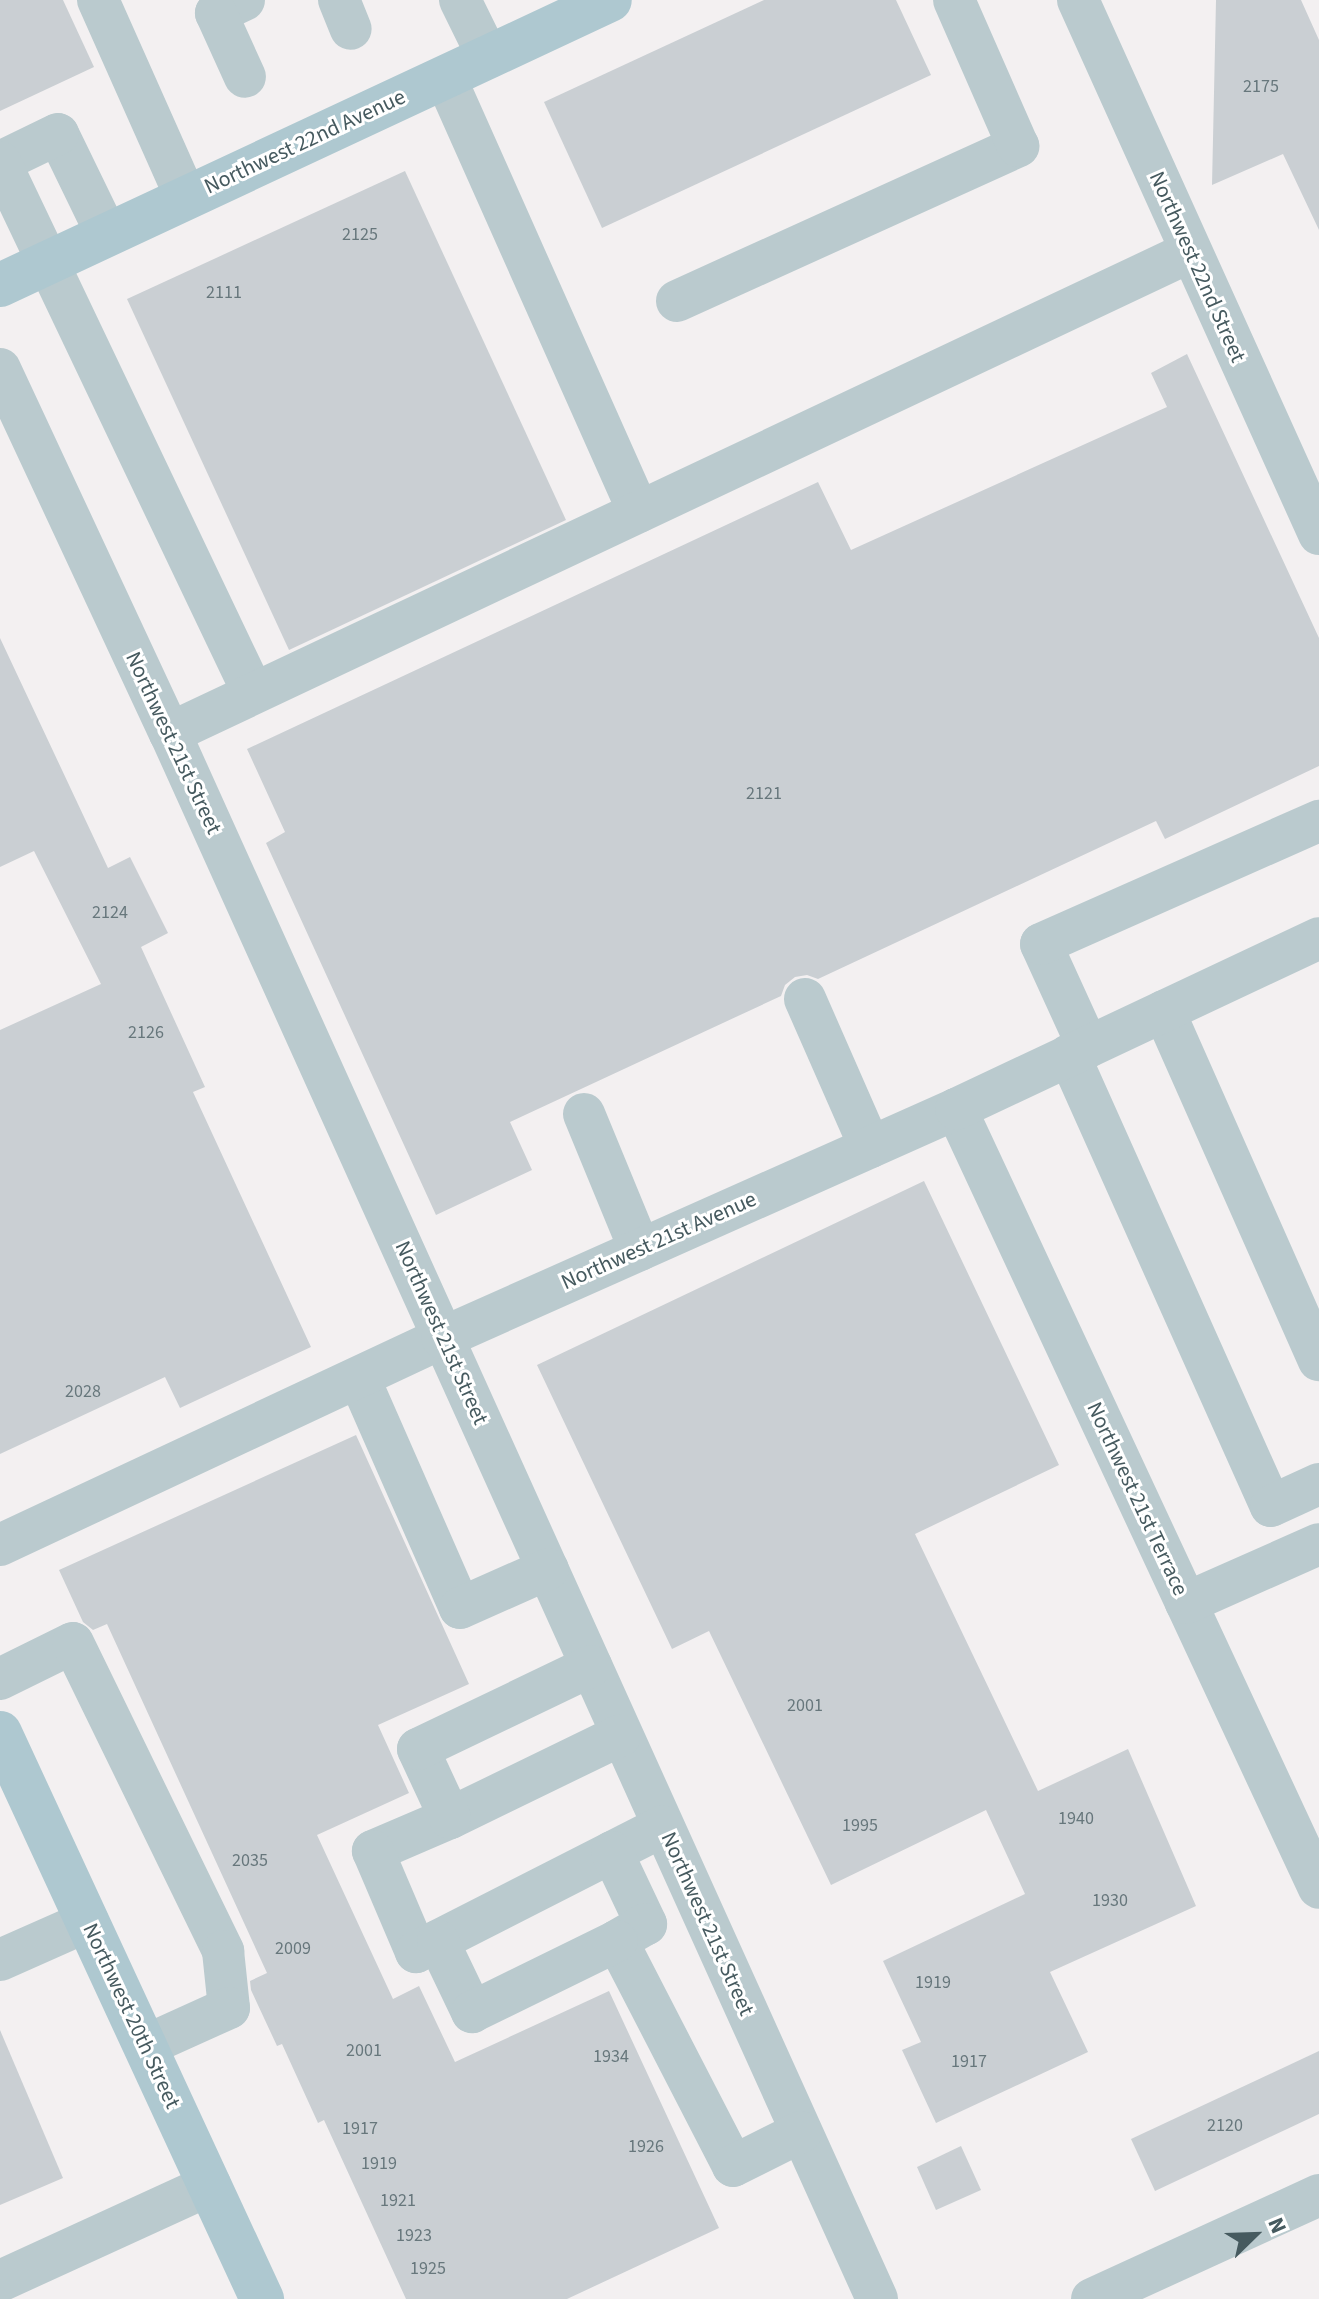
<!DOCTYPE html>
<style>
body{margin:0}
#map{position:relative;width:1319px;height:2299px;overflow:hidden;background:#f3f0f1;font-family:"Source Sans 3",sans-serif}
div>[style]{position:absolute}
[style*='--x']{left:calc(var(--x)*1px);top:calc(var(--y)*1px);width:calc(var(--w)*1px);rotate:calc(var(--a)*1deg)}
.building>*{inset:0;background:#cacfd3}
.minor>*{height:42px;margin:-21px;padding:0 21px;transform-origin:21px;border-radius:21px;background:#bacace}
.major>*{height:44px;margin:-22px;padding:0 22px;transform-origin:22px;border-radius:22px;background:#aec8d0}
span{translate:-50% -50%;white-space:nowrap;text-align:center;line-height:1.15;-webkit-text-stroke:6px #fff;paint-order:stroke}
.number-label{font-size:18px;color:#67777c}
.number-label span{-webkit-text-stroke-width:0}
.street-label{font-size:22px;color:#465a5f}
.north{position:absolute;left:1215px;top:2195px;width:80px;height:80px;-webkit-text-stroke:6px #fff;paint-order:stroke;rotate:67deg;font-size:22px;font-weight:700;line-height:32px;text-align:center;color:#465a5f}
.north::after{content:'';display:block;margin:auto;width:28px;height:36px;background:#465a5f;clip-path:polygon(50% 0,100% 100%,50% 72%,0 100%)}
</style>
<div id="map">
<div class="building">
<div style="clip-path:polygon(0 0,63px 0,94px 67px,0 111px)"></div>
<div style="clip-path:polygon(764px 0,896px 0,931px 75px,602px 228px,544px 102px)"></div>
<div style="clip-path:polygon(1216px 0,1301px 0,1319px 40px,1319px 230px,1283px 154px,1212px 185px)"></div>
<div style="clip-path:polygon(405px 171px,566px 520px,289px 650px,127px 299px)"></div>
<div style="clip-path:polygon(1187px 354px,1319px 638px,1319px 766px,1165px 839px,1156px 821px,818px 979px,807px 975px,795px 977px,785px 985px,781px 996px,510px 1122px,532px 1170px,436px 1215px,266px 843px,285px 832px,247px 749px,818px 482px,851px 550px,1167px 407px,1151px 373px)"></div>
<div style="clip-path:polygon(0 638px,108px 868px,130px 857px,168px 933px,141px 947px,205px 1087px,193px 1092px,311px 1347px,180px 1408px,165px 1377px,0 1454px,0 1030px,101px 984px,34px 851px,0 867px)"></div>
<div style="clip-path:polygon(924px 1181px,1059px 1465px,915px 1534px,1038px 1791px,1128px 1749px,1196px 1906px,1050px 1972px,1088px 2052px,936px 2123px,902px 2050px,921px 2042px,883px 1961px,1025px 1894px,986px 1810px,831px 1885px,709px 1631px,672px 1649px,537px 1365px)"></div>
<div style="clip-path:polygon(356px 1435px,469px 1684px,378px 1725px,409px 1793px,317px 1835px,393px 1999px,419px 1986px,455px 2062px,609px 1991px,719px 2228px,567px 2299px,406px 2299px,324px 2120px,318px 2123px,282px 2044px,277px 2046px,251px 1990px,250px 1981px,267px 1973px,107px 1624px,93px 1630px,83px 1622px,59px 1570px)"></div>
<div style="clip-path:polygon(0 2030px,63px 2178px,0 2205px)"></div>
<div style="clip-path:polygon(1319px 2051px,1319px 2114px,1155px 2191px,1131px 2139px)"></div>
<div style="clip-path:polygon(961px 2146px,981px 2190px,936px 2210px,917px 2167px)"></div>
</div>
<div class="minor">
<div style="--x:98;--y:0;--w:217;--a:66"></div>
<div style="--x:244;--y:0;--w:31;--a:155"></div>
<div style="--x:216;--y:13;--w:70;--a:65.6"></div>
<div style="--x:339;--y:0;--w:31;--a:68"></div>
<div style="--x:460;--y:0;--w:64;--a:63.8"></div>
<div style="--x:1078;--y:0;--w:586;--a:65.71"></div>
<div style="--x:445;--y:77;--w:476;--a:66"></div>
<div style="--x:107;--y:235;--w:112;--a:-115.9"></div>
<div style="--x:58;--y:134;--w:64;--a:154.2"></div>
<div style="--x:0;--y:162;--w:588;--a:64.52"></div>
<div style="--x:677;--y:301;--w:375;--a:-24.4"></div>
<div style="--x:1018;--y:146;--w:159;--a:-113.7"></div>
<div style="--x:0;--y:369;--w:402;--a:65"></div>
<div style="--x:170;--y:733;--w:1718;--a:65.7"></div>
<div style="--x:170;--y:733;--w:1128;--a:-25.25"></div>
<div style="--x:805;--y:999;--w:162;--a:66.3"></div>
<div style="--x:1164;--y:1011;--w:382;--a:66.1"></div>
<div style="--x:1088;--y:1047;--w:113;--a:-114.5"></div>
<div style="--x:1041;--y:944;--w:304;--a:-23.9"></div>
<div style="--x:1069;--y:1055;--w:494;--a:65.9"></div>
<div style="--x:1271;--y:1506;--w:53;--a:-24.6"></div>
<div style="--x:956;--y:1109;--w:859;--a:65.02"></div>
<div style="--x:584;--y:1114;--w:147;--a:67.6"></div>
<div style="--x:359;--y:1378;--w:251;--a:66.3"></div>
<div style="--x:460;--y:1608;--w:96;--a:-23.9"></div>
<div style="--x:0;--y:1545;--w:488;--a:-25.1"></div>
<div style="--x:442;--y:1338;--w:563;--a:-24.01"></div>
<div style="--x:956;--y:1109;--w:401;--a:-25.2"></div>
<div style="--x:1186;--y:1603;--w:145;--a:-23.9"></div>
<div style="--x:0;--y:1679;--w:81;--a:-26.3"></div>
<div style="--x:73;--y:1643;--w:343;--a:64"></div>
<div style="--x:223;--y:1951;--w:57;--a:84"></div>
<div style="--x:229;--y:2008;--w:92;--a:155.7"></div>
<div style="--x:621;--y:1735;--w:190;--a:154.1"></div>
<div style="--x:450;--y:1818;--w:84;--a:156.8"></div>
<div style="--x:373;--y:1851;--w:110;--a:66.9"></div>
<div style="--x:416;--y:1952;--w:277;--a:-27"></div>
<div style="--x:450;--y:1818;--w:76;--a:-114.9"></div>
<div style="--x:418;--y:1749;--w:192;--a:-25.6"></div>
<div style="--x:612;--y:1852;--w:80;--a:64.7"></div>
<div style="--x:646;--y:1924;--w:34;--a:150"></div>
<div style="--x:617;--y:1941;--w:253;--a:62.7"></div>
<div style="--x:733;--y:2166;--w:76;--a:-26.6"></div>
<div style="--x:438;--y:1941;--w:79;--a:64.4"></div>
<div style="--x:472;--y:2012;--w:161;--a:-26.1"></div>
<div style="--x:0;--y:1960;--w:96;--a:-23.9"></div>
<div style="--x:0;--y:2281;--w:231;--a:-24.6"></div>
<div style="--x:1092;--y:2299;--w:250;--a:-24.6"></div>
</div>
<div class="major">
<div style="--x:0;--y:285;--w:673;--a:-25.04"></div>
<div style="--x:0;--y:1733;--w:624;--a:65.16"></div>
</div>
<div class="number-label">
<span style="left:1261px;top:87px">2175</span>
<span style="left:360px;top:235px">2125</span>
<span style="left:224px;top:293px">2111</span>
<span style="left:764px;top:794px">2121</span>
<span style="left:110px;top:913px">2124</span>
<span style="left:146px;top:1033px">2126</span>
<span style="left:83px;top:1392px">2028</span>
<span style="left:805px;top:1706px">2001</span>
<span style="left:1076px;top:1819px">1940</span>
<span style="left:860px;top:1826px">1995</span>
<span style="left:250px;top:1861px">2035</span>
<span style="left:1110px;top:1901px">1930</span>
<span style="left:293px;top:1949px">2009</span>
<span style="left:933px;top:1983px">1919</span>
<span style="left:364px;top:2051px">2001</span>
<span style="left:611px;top:2057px">1934</span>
<span style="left:969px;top:2062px">1917</span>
<span style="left:1225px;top:2126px">2120</span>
<span style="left:360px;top:2129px">1917</span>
<span style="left:646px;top:2147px">1926</span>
<span style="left:379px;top:2164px">1919</span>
<span style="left:398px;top:2201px">1921</span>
<span style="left:414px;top:2236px">1923</span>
<span style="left:428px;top:2269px">1925</span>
</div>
<div class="street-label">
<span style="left:305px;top:142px;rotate:-25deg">Northwest 22nd Avenue</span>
<span style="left:1197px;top:267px;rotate:66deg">Northwest 22nd Street</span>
<span style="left:173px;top:743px;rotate:65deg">Northwest 21st Street</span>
<span style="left:659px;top:1241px;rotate:-24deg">Northwest 21st Avenue</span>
<span style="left:441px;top:1333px;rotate:66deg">Northwest 21st Street</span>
<span style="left:1137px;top:1499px;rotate:65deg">Northwest 21st Terrace</span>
<span style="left:707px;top:1924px;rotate:66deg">Northwest 21st Street</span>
<span style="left:131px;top:2016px;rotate:65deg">Northwest 20th Street</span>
</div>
<div class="north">N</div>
</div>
